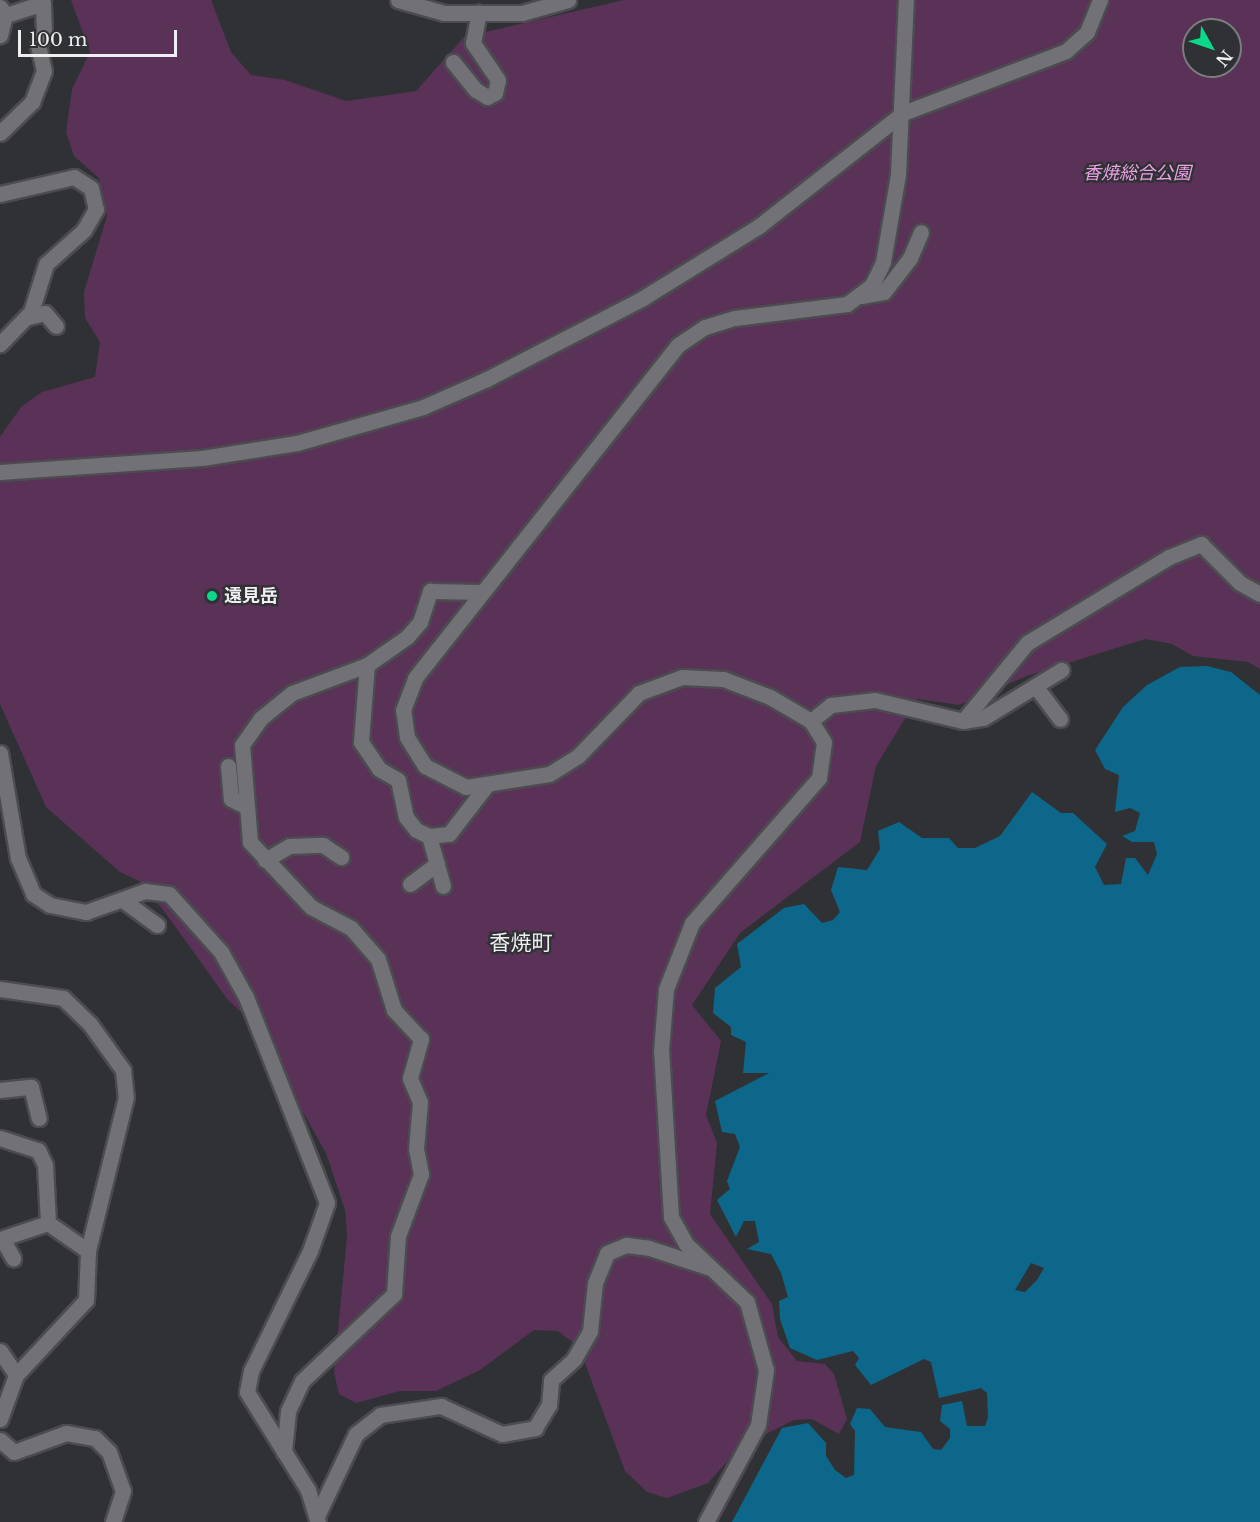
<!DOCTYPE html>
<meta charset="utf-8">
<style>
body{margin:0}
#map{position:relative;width:1260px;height:1522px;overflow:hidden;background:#303135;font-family:"Libre Baskerville","Noto Sans JP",serif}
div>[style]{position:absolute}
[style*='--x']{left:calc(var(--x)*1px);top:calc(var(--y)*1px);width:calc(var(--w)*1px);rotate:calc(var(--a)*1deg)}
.green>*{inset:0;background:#5a3157}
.water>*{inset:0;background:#0c678a}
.roads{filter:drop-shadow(2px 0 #4c4c50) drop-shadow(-2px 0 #4c4c50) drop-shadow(0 2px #4c4c50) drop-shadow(0 -2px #4c4c50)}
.minor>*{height:15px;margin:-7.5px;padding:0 7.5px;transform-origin:7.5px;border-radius:7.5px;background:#717176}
.dots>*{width:16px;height:16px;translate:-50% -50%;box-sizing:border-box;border:3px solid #303135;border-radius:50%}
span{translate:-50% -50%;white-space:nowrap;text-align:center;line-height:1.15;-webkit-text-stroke:4.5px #303135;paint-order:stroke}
.park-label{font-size:18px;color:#eca1e6;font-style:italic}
.poi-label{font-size:18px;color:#efeff2;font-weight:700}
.left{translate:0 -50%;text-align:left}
.quarter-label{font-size:21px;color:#efeff2}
.north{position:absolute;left:1182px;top:18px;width:60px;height:60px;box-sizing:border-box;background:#303135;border:2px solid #7c7d81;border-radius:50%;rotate:130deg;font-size:16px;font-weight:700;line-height:24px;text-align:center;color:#efeff2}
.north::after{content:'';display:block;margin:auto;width:21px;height:27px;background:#0ad98b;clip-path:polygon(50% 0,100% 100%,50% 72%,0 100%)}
.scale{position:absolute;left:18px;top:30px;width:159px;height:27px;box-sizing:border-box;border:3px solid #efeff2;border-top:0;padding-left:8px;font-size:18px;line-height:21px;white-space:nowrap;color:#efeff2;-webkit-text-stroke:4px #303135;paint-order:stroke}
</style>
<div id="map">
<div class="green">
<div style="clip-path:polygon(evenodd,71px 0,211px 0,231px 52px,251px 75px,285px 80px,346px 101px,416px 91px,464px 37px,624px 0,1260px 0,1260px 669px,1248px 662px,1193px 656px,1172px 644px,1145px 639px,1027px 676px,959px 705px,917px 699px,876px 766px,860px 842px,740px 933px,692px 1005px,721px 1041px,706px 1115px,717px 1143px,710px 1214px,772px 1304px,778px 1337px,797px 1361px,825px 1364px,834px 1374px,847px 1419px,839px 1434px,812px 1419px,794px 1420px,740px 1447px,708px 1483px,667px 1498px,647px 1492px,625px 1471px,579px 1347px,558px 1331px,534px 1330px,480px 1370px,436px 1391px,400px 1391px,356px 1403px,339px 1394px,334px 1373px,347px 1236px,345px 1210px,326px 1153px,252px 1022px,228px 1000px,164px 911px,139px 881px,120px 872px,46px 807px,0 704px,0 437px,21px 407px,42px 392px,95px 377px,100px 342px,85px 318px,84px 292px,107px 216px,99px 178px,74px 156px,66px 132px,72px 89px,90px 52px,71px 0,1194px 30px,1230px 30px,1230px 66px,1194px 66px,1194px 30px)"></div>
</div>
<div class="water">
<div style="clip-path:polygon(evenodd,1207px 666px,1231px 672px,1260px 695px,1260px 1522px,732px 1522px,782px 1428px,808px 1423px,826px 1443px,826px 1456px,835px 1470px,846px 1478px,854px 1475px,855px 1431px,850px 1424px,857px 1408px,870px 1409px,885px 1427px,921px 1432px,933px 1449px,941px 1450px,950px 1438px,950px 1429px,940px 1421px,942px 1405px,962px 1401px,967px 1426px,985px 1426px,988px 1418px,987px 1393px,981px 1388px,939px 1398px,931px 1362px,924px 1359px,871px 1385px,855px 1365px,859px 1358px,853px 1351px,817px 1360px,790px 1348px,780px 1319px,779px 1301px,788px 1297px,781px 1273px,771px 1254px,747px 1249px,759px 1242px,755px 1221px,744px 1221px,736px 1237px,717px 1200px,730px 1189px,727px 1181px,740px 1147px,735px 1134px,722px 1132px,715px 1101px,769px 1073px,743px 1073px,746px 1042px,731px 1035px,731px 1027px,713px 1013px,715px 988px,741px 967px,737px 944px,784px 908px,804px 904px,822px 923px,833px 920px,840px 912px,831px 890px,838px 867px,867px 870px,880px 849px,878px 831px,899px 822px,922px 838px,949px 838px,958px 848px,975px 848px,1000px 836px,1032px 792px,1061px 813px,1073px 813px,1107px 844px,1095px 867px,1104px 885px,1121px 884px,1126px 858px,1135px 858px,1148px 875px,1157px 854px,1154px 842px,1132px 842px,1122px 836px,1135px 831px,1140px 813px,1130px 808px,1115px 812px,1119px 775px,1105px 769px,1095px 750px,1123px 707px,1147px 685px,1180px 667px,1207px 666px,1031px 1263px,1044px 1268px,1037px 1280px,1025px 1292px,1015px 1290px,1031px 1263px)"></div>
</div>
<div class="roads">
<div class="minor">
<div style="--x:398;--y:0;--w:48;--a:15.8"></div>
<div style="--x:444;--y:13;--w:78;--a:0"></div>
<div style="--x:522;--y:13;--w:48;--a:-15.8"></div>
<div style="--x:0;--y:7;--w:9;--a:58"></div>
<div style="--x:5;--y:15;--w:21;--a:104"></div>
<div style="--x:453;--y:62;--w:36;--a:51"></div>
<div style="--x:476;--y:90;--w:13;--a:32"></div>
<div style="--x:487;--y:97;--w:9;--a:-27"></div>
<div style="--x:495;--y:93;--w:13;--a:-77"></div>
<div style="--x:498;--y:80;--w:45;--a:-124"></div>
<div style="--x:473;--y:43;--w:31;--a:-79"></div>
<div style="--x:0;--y:133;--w:45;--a:-44.1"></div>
<div style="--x:32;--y:102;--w:33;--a:-69"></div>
<div style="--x:44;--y:71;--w:26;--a:-103"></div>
<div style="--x:38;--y:46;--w:14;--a:-65"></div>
<div style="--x:44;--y:33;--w:30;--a:-92"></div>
<div style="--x:43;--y:3;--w:40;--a:162"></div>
<div style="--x:0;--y:194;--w:76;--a:-12.9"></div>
<div style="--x:74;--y:177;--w:20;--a:33"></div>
<div style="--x:91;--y:188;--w:22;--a:77"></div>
<div style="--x:96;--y:209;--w:24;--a:120"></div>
<div style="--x:84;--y:230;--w:51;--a:138.2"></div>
<div style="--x:46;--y:264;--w:50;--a:107.4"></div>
<div style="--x:31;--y:312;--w:45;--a:134.1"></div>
<div style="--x:861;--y:296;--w:23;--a:-10"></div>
<div style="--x:884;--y:292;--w:43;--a:-52.6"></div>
<div style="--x:910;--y:258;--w:28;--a:-67"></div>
<div style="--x:28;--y:317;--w:17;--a:-13"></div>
<div style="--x:45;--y:313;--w:17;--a:50"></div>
<div style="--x:0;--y:472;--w:202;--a:-4"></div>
<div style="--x:202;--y:458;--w:96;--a:-9"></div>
<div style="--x:297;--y:443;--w:131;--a:-15.9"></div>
<div style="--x:423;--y:407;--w:70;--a:-23.6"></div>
<div style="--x:487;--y:379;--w:176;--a:-27.4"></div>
<div style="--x:643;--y:298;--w:137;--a:-31.8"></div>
<div style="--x:759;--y:226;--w:183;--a:-38.1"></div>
<div style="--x:903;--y:113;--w:174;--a:-20.8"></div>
<div style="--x:1066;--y:51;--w:28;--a:-42"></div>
<div style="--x:1087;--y:32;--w:35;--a:-68"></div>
<div style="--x:367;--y:665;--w:77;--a:94.5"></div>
<div style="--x:361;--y:742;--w:32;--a:56"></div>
<div style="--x:379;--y:769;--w:22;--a:30"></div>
<div style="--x:398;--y:780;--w:38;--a:78"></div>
<div style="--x:406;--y:817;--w:16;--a:52"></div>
<div style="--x:416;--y:830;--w:14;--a:25"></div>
<div style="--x:429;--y:836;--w:20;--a:-6"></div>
<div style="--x:449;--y:834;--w:61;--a:-52.4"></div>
<div style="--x:1036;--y:687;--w:40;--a:53"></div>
<div style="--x:811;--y:721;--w:26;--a:-39"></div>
<div style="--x:831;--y:705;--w:44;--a:-6.5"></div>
<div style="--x:875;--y:700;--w:90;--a:13.4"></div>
<div style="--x:963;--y:721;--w:101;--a:-50.6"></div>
<div style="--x:1027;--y:643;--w:166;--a:-31.2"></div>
<div style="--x:1169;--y:557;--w:35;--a:-22"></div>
<div style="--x:1201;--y:544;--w:55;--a:45"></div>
<div style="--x:1240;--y:583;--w:23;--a:29"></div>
<div style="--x:963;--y:721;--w:20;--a:-9"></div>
<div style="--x:983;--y:718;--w:92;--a:-31.6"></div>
<div style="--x:0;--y:753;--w:107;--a:80.3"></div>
<div style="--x:18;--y:858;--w:39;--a:67"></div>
<div style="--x:33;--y:894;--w:20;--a:33"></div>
<div style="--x:50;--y:905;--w:37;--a:11"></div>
<div style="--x:86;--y:912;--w:63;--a:-19.6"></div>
<div style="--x:145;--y:891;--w:24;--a:7"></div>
<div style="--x:169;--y:894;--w:78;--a:48.1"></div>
<div style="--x:221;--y:952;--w:51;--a:60.9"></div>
<div style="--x:246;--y:997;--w:221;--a:68.5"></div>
<div style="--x:327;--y:1203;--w:51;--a:109.5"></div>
<div style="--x:310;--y:1251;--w:134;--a:116.2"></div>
<div style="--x:251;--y:1371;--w:21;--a:101"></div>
<div style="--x:247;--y:1392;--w:115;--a:58.1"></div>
<div style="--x:308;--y:1490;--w:34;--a:73"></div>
<div style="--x:228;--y:766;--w:33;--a:85"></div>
<div style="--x:231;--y:799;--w:13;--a:27"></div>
<div style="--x:429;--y:836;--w:52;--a:74.4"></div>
<div style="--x:265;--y:860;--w:28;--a:-30"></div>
<div style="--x:289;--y:846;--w:34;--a:-2"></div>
<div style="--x:323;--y:845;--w:22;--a:34"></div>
<div style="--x:410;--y:884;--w:34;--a:-37"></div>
<div style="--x:124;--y:901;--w:41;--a:36"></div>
<div style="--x:0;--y:989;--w:64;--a:8.1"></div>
<div style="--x:63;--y:998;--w:37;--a:44"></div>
<div style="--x:90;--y:1024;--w:57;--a:54.3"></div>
<div style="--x:123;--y:1070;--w:27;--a:84"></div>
<div style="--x:126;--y:1097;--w:159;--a:103.9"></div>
<div style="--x:88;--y:1251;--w:49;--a:92.3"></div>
<div style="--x:86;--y:1300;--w:103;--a:133"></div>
<div style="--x:16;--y:1375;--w:47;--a:110"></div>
<div style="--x:0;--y:1090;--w:31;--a:-6"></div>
<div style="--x:31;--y:1087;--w:32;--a:76"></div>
<div style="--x:0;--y:1138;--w:40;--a:18"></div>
<div style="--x:38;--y:1150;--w:17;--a:65"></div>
<div style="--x:45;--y:1165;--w:58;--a:87"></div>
<div style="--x:48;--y:1223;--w:49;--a:35"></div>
<div style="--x:0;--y:1239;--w:51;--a:-18.4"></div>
<div style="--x:3;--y:1240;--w:21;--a:61"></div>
<div style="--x:0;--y:1351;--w:29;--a:56"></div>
<div style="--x:0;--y:1440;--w:18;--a:41"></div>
<div style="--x:14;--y:1452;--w:55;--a:-20.1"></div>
<div style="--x:66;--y:1433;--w:29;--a:10"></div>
<div style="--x:95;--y:1438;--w:20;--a:45"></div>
<div style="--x:109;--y:1452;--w:41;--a:70.3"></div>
<div style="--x:123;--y:1491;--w:33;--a:108"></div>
<div style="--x:284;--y:1452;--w:41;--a:-84.4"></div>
<div style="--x:288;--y:1411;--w:33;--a:-65"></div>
<div style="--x:302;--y:1381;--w:127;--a:-43.4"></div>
<div style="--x:394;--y:1294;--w:58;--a:-86.1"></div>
<div style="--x:398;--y:1236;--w:66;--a:-69.6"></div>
<div style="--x:421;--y:1174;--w:25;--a:-101"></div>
<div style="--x:416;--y:1149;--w:47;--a:-85.1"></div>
<div style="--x:420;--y:1102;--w:26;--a:-113"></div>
<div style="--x:410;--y:1078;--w:41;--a:-74.2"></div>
<div style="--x:421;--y:1039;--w:40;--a:-133"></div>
<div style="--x:394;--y:1010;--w:53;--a:-107.4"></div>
<div style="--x:378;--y:959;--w:41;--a:-131.1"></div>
<div style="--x:351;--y:928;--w:45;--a:-152.3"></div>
<div style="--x:311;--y:907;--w:89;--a:-133.2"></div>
<div style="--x:250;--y:842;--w:97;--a:-94.7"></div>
<div style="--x:242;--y:745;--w:33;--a:-55"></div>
<div style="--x:261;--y:718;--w:40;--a:-39"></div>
<div style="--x:292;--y:693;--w:80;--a:-20.5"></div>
<div style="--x:367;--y:665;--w:49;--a:-35"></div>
<div style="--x:407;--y:637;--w:20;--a:-49"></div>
<div style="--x:420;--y:622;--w:33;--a:-72"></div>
<div style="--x:430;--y:591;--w:52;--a:1.1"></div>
<div style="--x:317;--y:1516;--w:91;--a:-64.6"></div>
<div style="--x:356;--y:1434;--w:31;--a:-38"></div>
<div style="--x:380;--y:1415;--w:62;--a:-8.4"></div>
<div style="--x:441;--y:1406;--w:67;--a:24.7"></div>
<div style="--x:502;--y:1434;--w:34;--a:-10"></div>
<div style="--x:535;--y:1428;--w:27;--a:-59"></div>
<div style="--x:549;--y:1405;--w:25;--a:-85"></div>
<div style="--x:551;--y:1380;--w:31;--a:-42"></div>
<div style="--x:574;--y:1359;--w:32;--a:-60"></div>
<div style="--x:590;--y:1331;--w:48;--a:-84.1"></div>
<div style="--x:595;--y:1283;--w:32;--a:-68"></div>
<div style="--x:607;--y:1253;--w:21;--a:-23"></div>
<div style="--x:626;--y:1245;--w:23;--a:7"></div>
<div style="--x:649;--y:1248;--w:64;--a:18.2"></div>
<div style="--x:706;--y:1522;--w:110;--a:-61.8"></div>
<div style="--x:758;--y:1425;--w:56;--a:-81.7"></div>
<div style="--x:766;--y:1370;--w:71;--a:-105.6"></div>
<div style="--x:747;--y:1302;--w:84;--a:-136.4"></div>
<div style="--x:686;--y:1244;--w:31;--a:-119"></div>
<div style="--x:671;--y:1217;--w:166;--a:-93.4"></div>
<div style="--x:661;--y:1051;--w:62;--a:-85.4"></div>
<div style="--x:666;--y:989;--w:71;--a:-68.5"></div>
<div style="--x:692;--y:923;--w:193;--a:-48.8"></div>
<div style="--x:819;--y:778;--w:36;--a:-82"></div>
<div style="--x:824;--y:742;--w:25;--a:-122"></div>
<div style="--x:811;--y:721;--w:48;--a:-149.7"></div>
<div style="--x:770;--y:697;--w:50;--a:-159"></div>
<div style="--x:723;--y:679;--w:41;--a:-177.2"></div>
<div style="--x:682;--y:677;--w:46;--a:159.6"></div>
<div style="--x:639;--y:693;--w:88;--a:134.1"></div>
<div style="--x:578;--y:756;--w:34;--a:148"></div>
<div style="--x:549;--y:774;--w:84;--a:171.1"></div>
<div style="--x:466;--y:787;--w:46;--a:-152.9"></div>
<div style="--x:425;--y:766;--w:34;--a:-122"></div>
<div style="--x:407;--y:737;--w:27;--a:-98"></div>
<div style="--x:403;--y:710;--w:34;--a:-69"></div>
<div style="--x:415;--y:678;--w:424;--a:-51.7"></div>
<div style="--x:678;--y:345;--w:32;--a:-34"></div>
<div style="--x:705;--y:327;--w:31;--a:-17"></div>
<div style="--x:735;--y:318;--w:113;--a:-7.1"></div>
<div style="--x:847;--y:304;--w:31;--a:-37"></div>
<div style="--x:872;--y:285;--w:25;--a:-64"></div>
<div style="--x:883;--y:262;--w:89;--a:-80.3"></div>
<div style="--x:898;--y:174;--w:174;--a:-87.4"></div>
</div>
</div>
<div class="dots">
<div style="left:212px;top:596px;background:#0ad98b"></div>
</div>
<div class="park-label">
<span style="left:1137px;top:173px">香焼総合公園</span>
</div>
<div class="poi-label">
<span class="left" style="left:224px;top:596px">遠見岳</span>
</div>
<div class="quarter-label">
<span style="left:521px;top:943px">香焼町</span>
</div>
<div class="north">N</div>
<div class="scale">100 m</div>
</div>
